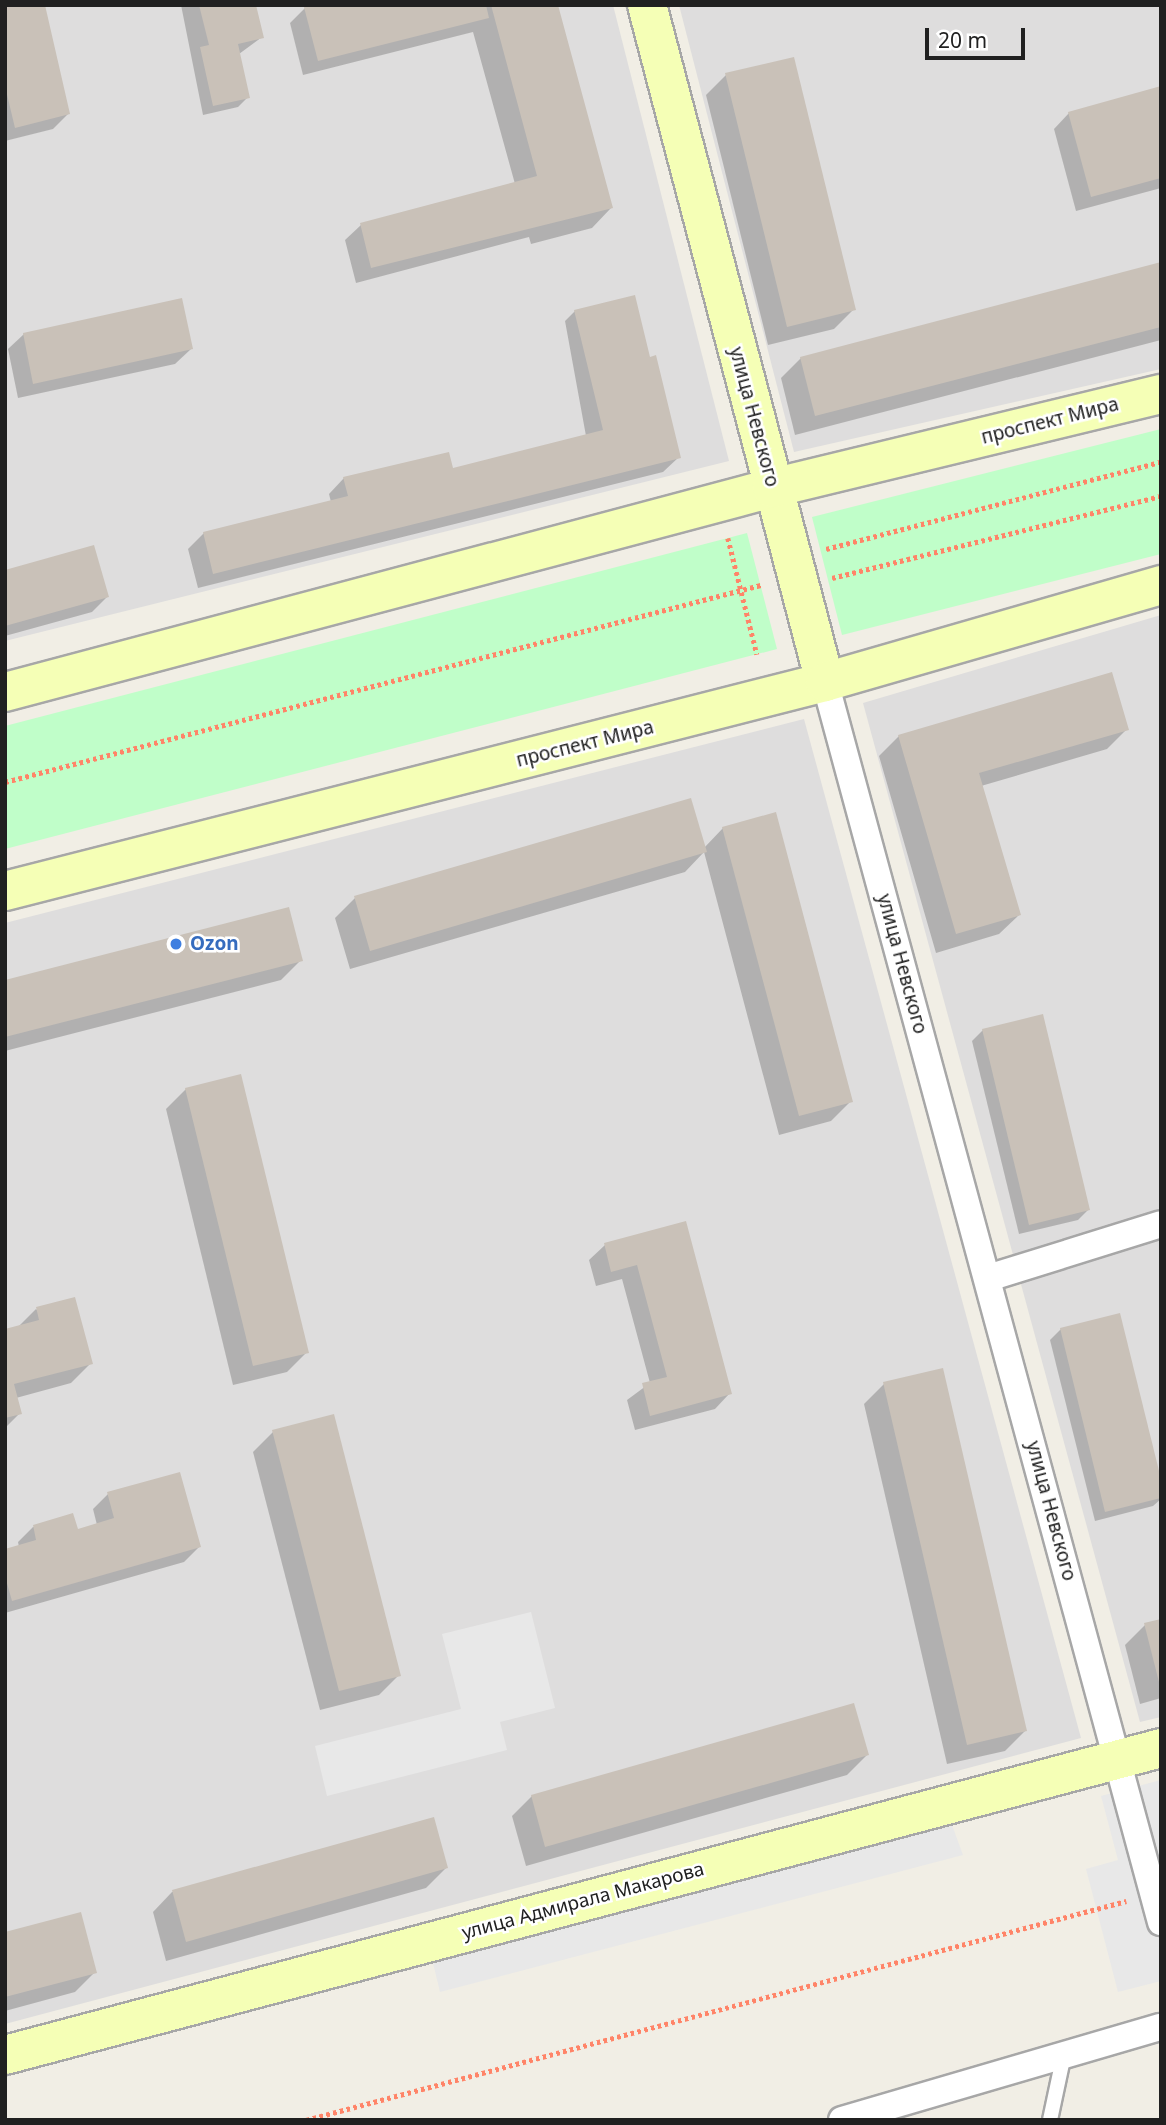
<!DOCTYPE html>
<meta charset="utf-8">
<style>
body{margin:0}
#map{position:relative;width:1166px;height:2125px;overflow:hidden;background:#f1eee5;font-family:"Noto Sans",sans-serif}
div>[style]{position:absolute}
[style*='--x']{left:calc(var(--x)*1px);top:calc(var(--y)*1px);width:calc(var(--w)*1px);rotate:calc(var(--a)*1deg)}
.residential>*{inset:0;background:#dedddd}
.park>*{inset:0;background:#c0fec9}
.parking>*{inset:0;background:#e8e8e8}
.shadow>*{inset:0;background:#0003}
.building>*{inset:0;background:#c9c1b8}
.path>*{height:4.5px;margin-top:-2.25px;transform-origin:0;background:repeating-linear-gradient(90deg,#ff8468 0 3.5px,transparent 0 7px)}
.roads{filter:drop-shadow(2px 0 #a7a7a7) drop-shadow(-2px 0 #a7a7a7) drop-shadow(0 2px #a7a7a7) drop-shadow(0 -2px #a7a7a7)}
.lane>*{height:14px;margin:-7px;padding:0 7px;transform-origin:7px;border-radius:7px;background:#fff}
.street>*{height:26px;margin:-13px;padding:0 13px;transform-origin:13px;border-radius:13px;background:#fff}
.secondary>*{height:38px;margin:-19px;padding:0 19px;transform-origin:19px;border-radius:19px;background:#f5ffb6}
.dots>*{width:19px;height:19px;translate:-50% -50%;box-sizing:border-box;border:4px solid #fff;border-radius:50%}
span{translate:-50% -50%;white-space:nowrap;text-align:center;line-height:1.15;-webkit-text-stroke:5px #fff;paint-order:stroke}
.street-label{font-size:19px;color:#202020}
.shop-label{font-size:19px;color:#366cbe;font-weight:700}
.left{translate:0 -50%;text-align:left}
.frame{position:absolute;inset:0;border:7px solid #202020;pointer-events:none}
.scale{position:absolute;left:925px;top:28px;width:100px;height:32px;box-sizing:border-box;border:4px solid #202020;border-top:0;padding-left:9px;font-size:21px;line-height:24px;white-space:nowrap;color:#202020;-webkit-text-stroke:5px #fff;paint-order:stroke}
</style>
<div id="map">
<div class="residential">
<div style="clip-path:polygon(5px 5px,613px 5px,729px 461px,5px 641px)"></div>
<div style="clip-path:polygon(679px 5px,1161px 5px,1161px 369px,794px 452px)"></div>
<div style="clip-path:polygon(1161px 615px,1161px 1717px,1140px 1722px,863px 703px)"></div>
<div style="clip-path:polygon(804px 719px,1081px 1738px,5px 2024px,5px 923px)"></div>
</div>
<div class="park">
<div style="clip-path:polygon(1161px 429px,1161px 554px,842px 635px,812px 517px)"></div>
<div style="clip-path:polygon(747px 533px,777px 649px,5px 849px,5px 726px)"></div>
</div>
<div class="parking">
<div style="clip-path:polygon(531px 1612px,555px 1708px,500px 1722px,507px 1750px,327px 1796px,315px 1746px,461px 1709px,442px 1634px)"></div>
<div style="clip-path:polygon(1161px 1780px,1161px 1981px,1118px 1992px,1086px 1869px,1118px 1860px,1101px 1796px)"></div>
<div style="clip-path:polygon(945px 1806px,963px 1855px,440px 1992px,428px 1942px)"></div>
</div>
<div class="shadow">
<div style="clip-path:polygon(5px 5px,68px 114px,53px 129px,5px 141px)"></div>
<div style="clip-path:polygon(181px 5px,255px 5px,262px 37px,239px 54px,248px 97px,238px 107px,203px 115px)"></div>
<div style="clip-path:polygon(316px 5px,556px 5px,611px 208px,592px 228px,531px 244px,529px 237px,356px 283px,345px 240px,361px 225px,515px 184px,473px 32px,303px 75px,290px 23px,305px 8px)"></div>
<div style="clip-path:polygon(726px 75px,854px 309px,834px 329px,768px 345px,706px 95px)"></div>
<div style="clip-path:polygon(1161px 88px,1161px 188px,1076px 211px,1054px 129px,1069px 113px)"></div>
<div style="clip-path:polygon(1161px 265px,1161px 340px,795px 435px,781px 378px,801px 358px)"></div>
<div style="clip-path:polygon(575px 311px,648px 359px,679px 457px,663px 472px,198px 588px,188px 549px,204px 533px,331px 502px,329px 494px,344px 478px,452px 471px,586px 436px,565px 321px)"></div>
<div style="clip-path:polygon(24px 334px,191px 349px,175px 364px,18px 398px,8px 349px)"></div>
<div style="clip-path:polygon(5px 572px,107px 597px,92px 612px,5px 636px)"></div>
<div style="clip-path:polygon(1127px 729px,1107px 749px,981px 786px,1019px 915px,999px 934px,936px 953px,879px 756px,899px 736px)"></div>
<div style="clip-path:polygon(723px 828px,851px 1101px,831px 1121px,779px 1135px,704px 852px,685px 872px,350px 969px,335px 918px,355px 898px,704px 848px)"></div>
<div style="clip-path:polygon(301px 960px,281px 980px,5px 1051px,5px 982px)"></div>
<div style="clip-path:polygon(983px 1030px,1088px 1210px,1078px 1220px,1019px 1234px,972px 1041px)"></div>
<div style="clip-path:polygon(186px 1089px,307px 1352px,287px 1372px,233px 1385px,166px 1109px)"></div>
<div style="clip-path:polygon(684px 1224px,730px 1393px,715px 1409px,635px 1430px,627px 1400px,650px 1383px,622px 1279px,596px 1286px,589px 1260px,605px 1245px)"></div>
<div style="clip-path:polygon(36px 1309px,91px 1363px,71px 1383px,16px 1398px,20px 1413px,5px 1428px,5px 1331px,18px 1327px)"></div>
<div style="clip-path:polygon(1061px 1329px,1161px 1486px,1161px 1499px,1153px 1506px,1095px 1521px,1050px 1340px)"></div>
<div style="clip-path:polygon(884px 1384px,1025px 1731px,1005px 1751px,947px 1764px,864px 1404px)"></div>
<div style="clip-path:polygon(273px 1432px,399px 1675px,379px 1695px,320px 1710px,253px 1452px)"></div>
<div style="clip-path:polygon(108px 1494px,199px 1547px,184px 1562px,5px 1613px,5px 1551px,19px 1547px,18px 1542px,33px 1527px,77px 1531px,97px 1525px,93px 1509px)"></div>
<div style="clip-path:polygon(1161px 1621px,1161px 1698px,1140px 1704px,1125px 1645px,1145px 1625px)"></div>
<div style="clip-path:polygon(867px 1755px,847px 1775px,526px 1866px,512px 1816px,532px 1796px)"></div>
<div style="clip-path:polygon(433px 1819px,446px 1868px,426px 1888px,166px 1961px,153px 1912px,172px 1892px)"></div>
<div style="clip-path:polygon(5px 1934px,95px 1972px,75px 1992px,5px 2011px)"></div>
</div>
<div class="building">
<div style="clip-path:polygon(5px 5px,45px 5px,70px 114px,15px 128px,5px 86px)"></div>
<div style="clip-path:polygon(199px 5px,256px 5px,264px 38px,238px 44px,250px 98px,213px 106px,200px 47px,209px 45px)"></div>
<div style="clip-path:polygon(486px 5px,489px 18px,318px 61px,304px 7px)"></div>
<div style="clip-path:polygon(491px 5px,558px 5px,613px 208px,371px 268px,360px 223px,537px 176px)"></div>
<div style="clip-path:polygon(794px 57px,856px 310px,787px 327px,725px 73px)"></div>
<div style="clip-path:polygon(1161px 86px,1161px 178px,1091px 197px,1068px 112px)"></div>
<div style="clip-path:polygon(1161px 262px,1161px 327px,815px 416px,800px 357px)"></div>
<div style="clip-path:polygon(635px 295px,650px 357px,656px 355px,681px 458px,213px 574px,203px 532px,348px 496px,343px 477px,449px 452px,453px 468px,603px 430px,574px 310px)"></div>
<div style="clip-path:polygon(182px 298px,193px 349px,33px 384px,23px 333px)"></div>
<div style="clip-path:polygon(94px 545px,109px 597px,5px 626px,5px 570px)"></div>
<div style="clip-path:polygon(1112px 672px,1129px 730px,979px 773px,1021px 915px,956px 934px,898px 735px)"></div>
<div style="clip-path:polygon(691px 798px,707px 852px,370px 951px,354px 896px)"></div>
<div style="clip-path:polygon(776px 812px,853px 1102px,799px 1116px,722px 827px)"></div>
<div style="clip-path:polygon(289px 907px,303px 961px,5px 1037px,5px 980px)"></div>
<div style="clip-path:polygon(1043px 1014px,1090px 1210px,1029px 1225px,982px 1029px)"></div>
<div style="clip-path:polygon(241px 1074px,309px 1353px,253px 1366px,185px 1088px)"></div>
<div style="clip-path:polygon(686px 1221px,732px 1394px,650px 1416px,642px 1383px,667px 1377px,637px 1265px,611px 1272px,604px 1243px)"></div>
<div style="clip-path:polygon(75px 1297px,93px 1364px,14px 1384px,22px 1414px,5px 1418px,5px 1329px,39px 1320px,36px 1307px)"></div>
<div style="clip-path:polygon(1120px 1313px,1161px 1479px,1161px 1498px,1105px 1512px,1060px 1328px)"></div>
<div style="clip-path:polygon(943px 1368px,1027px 1731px,967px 1745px,883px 1382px)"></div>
<div style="clip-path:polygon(334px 1414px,401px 1676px,339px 1691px,272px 1430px)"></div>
<div style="clip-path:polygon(180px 1472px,201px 1547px,12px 1601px,5px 1576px,5px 1549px,36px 1540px,33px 1525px,73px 1513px,78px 1529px,114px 1518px,107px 1492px)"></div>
<div style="clip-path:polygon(1161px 1619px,1161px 1686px,1160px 1686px,1144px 1623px)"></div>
<div style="clip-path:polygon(854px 1703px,869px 1755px,545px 1847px,531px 1795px)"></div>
<div style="clip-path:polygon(434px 1817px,448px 1868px,186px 1942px,172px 1890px)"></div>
<div style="clip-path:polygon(81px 1912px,97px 1973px,5px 1997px,5px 1932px)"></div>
</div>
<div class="path">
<div style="--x:728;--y:538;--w:120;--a:76"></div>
<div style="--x:826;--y:549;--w:346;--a:-14.6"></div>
<div style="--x:832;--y:578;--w:339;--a:-14"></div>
<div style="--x:5;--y:782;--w:781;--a:-14.61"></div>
<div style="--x:306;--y:2120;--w:849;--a:-14.95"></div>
</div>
<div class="roads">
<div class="lane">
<div style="--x:1050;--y:2120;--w:67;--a:-78"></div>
</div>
<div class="street">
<div style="--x:825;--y:682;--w:1285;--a:74.84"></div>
<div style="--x:988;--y:1278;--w:181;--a:-17.3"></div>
<div style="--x:842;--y:2120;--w:332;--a:-16.3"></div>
</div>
<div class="secondary">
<div style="--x:647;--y:5;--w:700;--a:75.27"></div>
<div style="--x:5;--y:692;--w:794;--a:-14.89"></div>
<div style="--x:772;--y:488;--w:400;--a:-13.6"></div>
<div style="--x:5;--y:891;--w:846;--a:-14.3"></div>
<div style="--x:825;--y:682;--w:350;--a:-16.1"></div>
<div style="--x:5;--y:2055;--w:1196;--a:-14.87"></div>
</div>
</div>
<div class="dots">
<div style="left:176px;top:944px;background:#3f7fe0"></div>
</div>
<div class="street-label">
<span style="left:754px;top:417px;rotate:75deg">улица Невского</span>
<span style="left:1050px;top:421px;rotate:-14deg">проспект Мира</span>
<span style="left:585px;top:744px;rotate:-14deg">проспект Мира</span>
<span style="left:902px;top:964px;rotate:75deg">улица Невского</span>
<span style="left:1051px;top:1511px;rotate:75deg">улица Невского</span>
<span style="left:583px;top:1901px;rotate:-15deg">улица Адмирала Макарова</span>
</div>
<div class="shop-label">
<span class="left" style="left:190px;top:944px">Ozon</span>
</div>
<div class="frame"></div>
<div class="scale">20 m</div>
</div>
